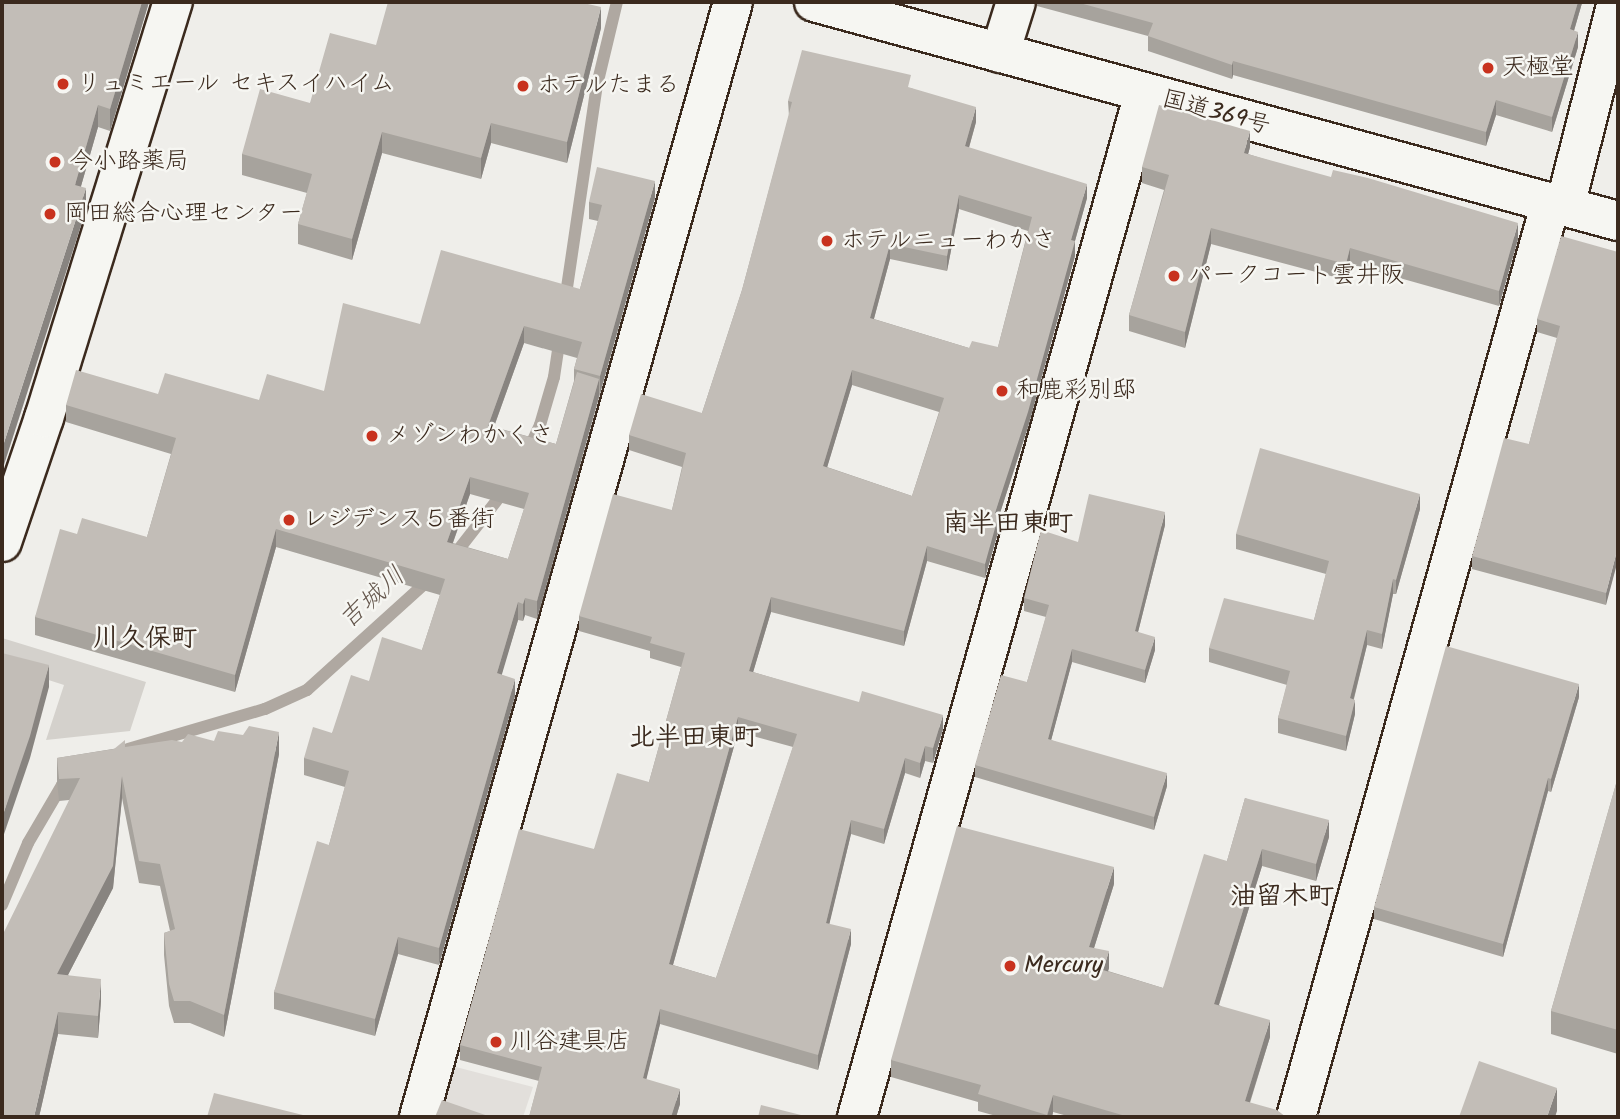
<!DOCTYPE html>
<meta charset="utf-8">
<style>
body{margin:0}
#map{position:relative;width:1620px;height:1119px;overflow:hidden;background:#efeeea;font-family:Kalam,"Klee One",sans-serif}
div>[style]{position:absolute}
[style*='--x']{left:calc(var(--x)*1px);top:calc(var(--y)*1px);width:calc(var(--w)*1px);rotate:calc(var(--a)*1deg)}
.built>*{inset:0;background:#e2dfdb}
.green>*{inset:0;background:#d4d1cc}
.stream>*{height:12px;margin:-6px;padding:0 6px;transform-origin:6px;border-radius:6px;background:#afa8a1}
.roads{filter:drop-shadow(2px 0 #3b2a1e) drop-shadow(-2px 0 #3b2a1e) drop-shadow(0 2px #3b2a1e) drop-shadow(0 -2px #3b2a1e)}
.street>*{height:38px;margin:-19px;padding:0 19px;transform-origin:19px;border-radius:19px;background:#f6f6f2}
.highway>*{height:38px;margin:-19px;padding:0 19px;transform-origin:19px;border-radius:19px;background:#f6f6f2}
.wall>*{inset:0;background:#a7a39d}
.shaded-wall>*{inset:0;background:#888480}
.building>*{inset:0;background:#c2bdb7}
.dots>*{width:19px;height:19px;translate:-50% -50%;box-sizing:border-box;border:4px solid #f6f6f2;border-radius:50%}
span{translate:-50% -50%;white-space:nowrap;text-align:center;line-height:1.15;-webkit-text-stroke:5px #f6f6f2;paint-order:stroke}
.poi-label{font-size:24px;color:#3b2a1e}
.left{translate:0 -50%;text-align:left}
.street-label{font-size:24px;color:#3b2a1e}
.neighbourhood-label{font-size:26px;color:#3b2a1e;font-weight:700}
.water-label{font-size:26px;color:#64564c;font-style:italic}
.frame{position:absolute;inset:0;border:4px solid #3b2a1e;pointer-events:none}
</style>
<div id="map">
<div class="built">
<div style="clip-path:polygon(452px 1066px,533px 1087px,523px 1117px,488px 1117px,440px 1105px)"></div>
</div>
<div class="green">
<div style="clip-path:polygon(2px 638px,146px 682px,130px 731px,46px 740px,64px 685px,2px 665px)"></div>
</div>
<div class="stream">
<div style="--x:565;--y:301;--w:218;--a:-81.6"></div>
<div style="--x:597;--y:85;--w:85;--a:-76.5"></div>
<div style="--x:527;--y:453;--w:31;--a:-65"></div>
<div style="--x:540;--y:425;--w:50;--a:-73.7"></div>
<div style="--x:554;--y:377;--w:40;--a:-81.5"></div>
<div style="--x:452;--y:558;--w:86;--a:-52.1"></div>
<div style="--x:128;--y:749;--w:143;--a:-16.3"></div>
<div style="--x:265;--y:709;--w:46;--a:-24.3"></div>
<div style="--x:307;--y:690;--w:167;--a:-42.1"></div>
<div style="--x:2;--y:905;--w:67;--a:-67.2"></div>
<div style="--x:28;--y:843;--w:67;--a:-59.6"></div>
<div style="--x:62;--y:785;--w:9;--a:-36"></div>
</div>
<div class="roads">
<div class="street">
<div style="--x:1000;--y:53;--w:53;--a:-72.6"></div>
<div style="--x:1565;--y:206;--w:211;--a:-75.7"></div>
<div style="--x:2;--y:542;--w:131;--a:-71.3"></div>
<div style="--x:44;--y:418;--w:436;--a:-72.8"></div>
<div style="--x:419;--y:1117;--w:1158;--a:-74.27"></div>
<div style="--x:857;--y:1117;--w:1063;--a:-74.34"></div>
<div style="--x:1296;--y:1117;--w:950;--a:-74.43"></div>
</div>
<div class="highway">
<div style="--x:814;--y:2;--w:833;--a:15.24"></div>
</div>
</div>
<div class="wall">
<div style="clip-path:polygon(2px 2px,149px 2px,110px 131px,98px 127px,81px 186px,86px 210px)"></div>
<div style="clip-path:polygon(1037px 2px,1582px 2px,1582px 3px,1574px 31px,1578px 47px,1552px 132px,1496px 115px,1486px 146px,1233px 75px,1232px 79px,1148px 51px,1148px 36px,1037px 6px)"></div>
<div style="clip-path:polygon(601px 28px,567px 163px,491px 143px,481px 179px,382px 153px,352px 260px,298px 244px,298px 224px,307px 193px,242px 175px,242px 154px,310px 103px,376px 45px)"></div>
<div style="clip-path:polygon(evenodd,911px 88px,976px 122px,969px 148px,1087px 198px,1075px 241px,1075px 256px,1028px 427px,999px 516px,999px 529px,985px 578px,927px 561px,904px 646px,771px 612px,753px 672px,943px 729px,933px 763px,925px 761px,920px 778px,905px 773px,884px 844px,851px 834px,829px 924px,851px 944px,818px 1070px,660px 1024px,646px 1079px,680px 1104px,676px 1117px,529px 1117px,539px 1081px,460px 1060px,460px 1045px,594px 849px,649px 782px,681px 667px,650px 658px,650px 651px,579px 631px,579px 616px,672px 510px,682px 467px,629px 450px,629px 435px,702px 413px,742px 290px,789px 116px,788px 101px,911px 88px,959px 209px,1028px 231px,998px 347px,969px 348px,874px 319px,890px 259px,947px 271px,959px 209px,911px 88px,852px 385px,939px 412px,912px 496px,827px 467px,852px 385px,911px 88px,738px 732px,793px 747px,716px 978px,673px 965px,738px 732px)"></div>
<div style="clip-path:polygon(1250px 147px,1248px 154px,1518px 239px,1499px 306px,1350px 264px,1346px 280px,1211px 244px,1185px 348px,1129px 331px,1129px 315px,1164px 190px,1142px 183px,1142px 167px)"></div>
<div style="clip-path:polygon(evenodd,655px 198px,537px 619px,525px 615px,523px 621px,518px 620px,501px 675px,515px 696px,439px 965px,398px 954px,375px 1036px,274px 1009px,274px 992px,329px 845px,345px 787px,304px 775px,304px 758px,332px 733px,369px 681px,422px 650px,440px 595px,276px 547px,235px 692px,35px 635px,35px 617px,77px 534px,147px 537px,171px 454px,66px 422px,66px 405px,158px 394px,259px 400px,324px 391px,420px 324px,580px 289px,598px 221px,589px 219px,589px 202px,655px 198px,524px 343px,577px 358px,574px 369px,574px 381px,556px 444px,494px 427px,524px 343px,655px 198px,470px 494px,524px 509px,508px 559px,453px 543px,470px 494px)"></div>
<div style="clip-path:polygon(1618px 252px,1606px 605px,1472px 569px,1472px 556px,1529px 444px,1557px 338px,1537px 332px,1537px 319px)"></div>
<div style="clip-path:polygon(1420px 509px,1396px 594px,1393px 594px,1382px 649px,1367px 645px,1354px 699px,1355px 714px,1346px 751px,1278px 733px,1278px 718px,1287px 685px,1209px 662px,1209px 648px,1314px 620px,1326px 574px,1236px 549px,1236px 534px)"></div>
<div style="clip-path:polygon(1165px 525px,1138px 632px,1155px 650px,1145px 683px,1072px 662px,1051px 740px,1167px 786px,1154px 830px,975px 777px,975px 765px,1027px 682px,1046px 617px,1024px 611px,1024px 598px,1078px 542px)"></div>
<div style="clip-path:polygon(1579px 697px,1551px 792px,1548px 791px,1503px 957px,1374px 919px,1374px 907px)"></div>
<div style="clip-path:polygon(214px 741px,279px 754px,224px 1037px,190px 1023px,174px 1023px,169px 1006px,164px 955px,164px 933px,170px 931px,160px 886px,139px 883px,122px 798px,113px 888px,68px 975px,101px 1001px,98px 1038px,58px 1034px,39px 1117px,69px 800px,59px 801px,57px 780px,57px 758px,125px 747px)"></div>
<div style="clip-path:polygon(1618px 777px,1618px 1054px,1551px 1034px,1551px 1011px)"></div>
<div style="clip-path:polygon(1245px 798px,1329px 837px,1316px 881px,1262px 866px,1219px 1005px,1270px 1037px,1250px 1103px,1286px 1117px,1071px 1117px,1053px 1112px,1052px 1117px,1000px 1117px,978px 1111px,978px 1102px,891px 1077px,891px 1060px,1114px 884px,1094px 948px,1109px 968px,1108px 971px,1163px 988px,1227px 861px)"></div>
</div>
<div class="shaded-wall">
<div style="clip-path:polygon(142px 2px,149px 2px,110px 131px,110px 109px)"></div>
<div style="clip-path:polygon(1578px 2px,1582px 2px,1582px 3px,1570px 44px,1570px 29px)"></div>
<div style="clip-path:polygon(601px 7px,601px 28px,567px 163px,567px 142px)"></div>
<div style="clip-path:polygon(1578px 32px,1578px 47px,1552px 132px,1552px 117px)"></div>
<div style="clip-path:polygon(1233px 61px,1233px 75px,1232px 79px,1232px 65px)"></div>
<div style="clip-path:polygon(1496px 100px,1496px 115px,1486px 146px,1486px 132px)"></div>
<div style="clip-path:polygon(98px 105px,98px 127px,75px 207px,75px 185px)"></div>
<div style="clip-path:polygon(976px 107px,976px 122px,965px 161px,965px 146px)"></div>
<div style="clip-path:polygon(491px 123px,491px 143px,481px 179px,481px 158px)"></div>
<div style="clip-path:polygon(1250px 131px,1250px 147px,1244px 169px,1244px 153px)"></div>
<div style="clip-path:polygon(382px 132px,382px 153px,352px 260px,352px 239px)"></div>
<div style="clip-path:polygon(655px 181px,655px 198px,600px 393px,600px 376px)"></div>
<div style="clip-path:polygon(1087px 184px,1087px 198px,1071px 255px,1071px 240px)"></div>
<div style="clip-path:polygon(86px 188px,86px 210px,2px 471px,2px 449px)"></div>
<div style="clip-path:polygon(959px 195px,959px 209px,947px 271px,947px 256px)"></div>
<div style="clip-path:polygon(1518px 223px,1518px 239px,1499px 306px,1499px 291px)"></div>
<div style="clip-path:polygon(1211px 228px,1211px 244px,1185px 348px,1185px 332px)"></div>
<div style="clip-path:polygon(1075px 241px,1075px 256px,1028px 427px,999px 516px,999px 529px,985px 578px,985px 564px,995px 513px)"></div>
<div style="clip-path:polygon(890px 244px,890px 259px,870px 333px,870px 318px)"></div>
<div style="clip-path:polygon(1350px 248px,1350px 264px,1346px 280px,1346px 264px)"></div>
<div style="clip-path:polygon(524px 326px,524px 343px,488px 443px,488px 426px)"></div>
<div style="clip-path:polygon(852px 370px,852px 385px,823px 481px,823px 466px)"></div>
<div style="clip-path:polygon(599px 379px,599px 396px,537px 619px,537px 601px)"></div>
<div style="clip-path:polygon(470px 477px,470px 494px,447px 559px,447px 542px)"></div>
<div style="clip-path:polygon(1420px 494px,1420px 509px,1396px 594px,1396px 580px)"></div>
<div style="clip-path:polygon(1165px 512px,1165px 525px,1135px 644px,1135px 631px)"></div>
<div style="clip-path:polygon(276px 529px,276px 547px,235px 692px,235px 675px)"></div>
<div style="clip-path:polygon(927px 546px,927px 561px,904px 646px,904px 631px)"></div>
<div style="clip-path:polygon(1618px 547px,1618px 560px,1606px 605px,1606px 593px)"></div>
<div style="clip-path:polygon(1393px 579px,1393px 594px,1382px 649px,1382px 634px)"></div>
<div style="clip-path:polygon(771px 597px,771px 612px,749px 686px,749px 671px)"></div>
<div style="clip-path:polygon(525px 598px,525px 615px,523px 621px,523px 604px)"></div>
<div style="clip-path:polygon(518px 602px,518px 620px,497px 691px,497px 673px)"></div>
<div style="clip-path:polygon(1367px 630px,1367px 645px,1350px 713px,1350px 698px)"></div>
<div style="clip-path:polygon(1155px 637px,1155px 650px,1145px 683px,1145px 670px)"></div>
<div style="clip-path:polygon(1072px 649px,1072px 662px,1048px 752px,1048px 739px)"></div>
<div style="clip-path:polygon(49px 665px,49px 687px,30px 758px,2px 840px,2px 818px)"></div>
<div style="clip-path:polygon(515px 679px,515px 696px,439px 965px,439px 948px)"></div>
<div style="clip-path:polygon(1579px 684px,1579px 697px,1551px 792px,1551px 779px)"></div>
<div style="clip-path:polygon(1355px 700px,1355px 714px,1346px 751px,1346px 736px)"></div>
<div style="clip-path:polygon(943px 715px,943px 729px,933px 763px,933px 748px)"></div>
<div style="clip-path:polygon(738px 717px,738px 732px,669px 979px,669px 964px)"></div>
<div style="clip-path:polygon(279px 732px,279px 754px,224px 1037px,224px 1015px)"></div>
<div style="clip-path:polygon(925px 746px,925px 761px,920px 778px,920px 763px)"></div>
<div style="clip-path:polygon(905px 758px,905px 773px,884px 844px,884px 829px)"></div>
<div style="clip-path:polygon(1167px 773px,1167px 786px,1154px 830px,1154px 817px)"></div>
<div style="clip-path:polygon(122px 776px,122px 798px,113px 888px,57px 996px,57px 974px)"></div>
<div style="clip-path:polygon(1548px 778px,1548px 791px,1503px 957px,1503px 944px)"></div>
<div style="clip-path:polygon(851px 820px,851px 834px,826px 938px,826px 923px)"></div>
<div style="clip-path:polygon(1329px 820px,1329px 837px,1316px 881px,1316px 864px)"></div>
<div style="clip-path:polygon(1262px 849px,1262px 866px,1214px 1020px,1214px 1004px)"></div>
<div style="clip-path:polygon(1114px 867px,1114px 884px,1089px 964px,1089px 947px)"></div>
<div style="clip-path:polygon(851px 929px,851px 944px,818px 1070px,818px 1055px)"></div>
<div style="clip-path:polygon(398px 937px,398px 954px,375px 1036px,375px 1019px)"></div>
<div style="clip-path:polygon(1109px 951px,1109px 968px,1103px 987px,1103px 970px)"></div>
<div style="clip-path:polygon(101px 979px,101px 1001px,98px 1038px,98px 1016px)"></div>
<div style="clip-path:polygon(660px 1009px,660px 1024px,643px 1093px,643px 1078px)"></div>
<div style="clip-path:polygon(58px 1012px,58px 1034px,39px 1117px,34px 1117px)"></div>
<div style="clip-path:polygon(1270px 1020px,1270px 1037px,1245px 1117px,1245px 1101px)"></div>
<div style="clip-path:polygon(1557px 1088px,1557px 1111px,1555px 1117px,1547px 1117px)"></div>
<div style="clip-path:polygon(680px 1089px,680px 1104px,676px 1117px,671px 1117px)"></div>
<div style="clip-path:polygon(1053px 1095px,1053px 1112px,1052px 1117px,1047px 1117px)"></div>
</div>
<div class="building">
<div style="clip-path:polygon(2px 2px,142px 2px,110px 109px,98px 105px,75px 185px,86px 188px,2px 449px)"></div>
<div style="clip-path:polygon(388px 2px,579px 2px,601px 7px,567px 142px,491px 123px,481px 158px,382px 132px,352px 239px,298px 224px,312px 174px,242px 154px,260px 89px,310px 103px,330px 33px,376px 45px)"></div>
<div style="clip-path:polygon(1076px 2px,1578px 2px,1570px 29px,1578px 32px,1552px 117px,1496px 100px,1486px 132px,1233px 61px,1232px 65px,1148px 36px,1153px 23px)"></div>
<div style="clip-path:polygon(evenodd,802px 50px,911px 75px,908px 87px,976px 107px,965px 146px,1087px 184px,1071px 240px,1075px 241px,1028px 412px,995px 513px,999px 514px,985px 564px,927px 546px,904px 631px,771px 597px,749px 671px,859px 702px,862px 691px,943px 715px,933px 748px,925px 746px,920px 763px,905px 758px,884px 829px,851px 820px,826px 923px,851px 929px,818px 1055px,660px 1009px,643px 1078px,680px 1089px,671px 1117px,529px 1117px,542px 1067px,460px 1045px,519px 829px,594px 849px,617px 773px,649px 782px,685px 653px,650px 643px,652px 637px,579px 616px,613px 494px,672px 510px,686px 453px,629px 435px,641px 394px,702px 413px,742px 290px,792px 102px,788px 101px,802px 50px,959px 195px,1032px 217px,998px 347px,972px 341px,969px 348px,870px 318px,890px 244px,947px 256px,959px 195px,802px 50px,852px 370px,944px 398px,912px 496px,823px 466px,852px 370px,802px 50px,738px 717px,797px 734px,716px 978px,669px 964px,738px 717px)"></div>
<div style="clip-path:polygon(1159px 105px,1250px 131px,1244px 153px,1331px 177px,1333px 170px,1368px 178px,1518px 223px,1499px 291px,1350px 248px,1346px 264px,1211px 228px,1185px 332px,1129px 315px,1169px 175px,1142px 167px)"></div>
<div style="clip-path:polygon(evenodd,597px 167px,655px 181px,600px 376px,574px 369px,582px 342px,524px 326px,488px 426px,556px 444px,577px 372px,599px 379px,537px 601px,525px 598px,523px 604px,518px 602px,497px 673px,515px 679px,439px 948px,398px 937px,375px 1019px,274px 992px,317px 841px,329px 845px,349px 771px,304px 758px,313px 727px,332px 733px,351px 675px,369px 681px,382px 637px,422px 650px,445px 579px,276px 529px,235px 675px,35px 617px,60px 529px,77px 534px,82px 518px,147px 537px,176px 438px,66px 405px,76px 370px,158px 394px,165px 373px,259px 400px,267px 374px,324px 391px,343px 303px,420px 324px,441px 250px,580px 289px,602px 205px,589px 202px,597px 167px,470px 477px,529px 493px,508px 559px,447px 542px,470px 477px)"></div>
<div style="clip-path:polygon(1561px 236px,1618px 252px,1618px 547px,1606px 593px,1472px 556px,1504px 438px,1529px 444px,1560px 326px,1537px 319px)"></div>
<div style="clip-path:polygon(1260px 448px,1420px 494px,1396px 580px,1393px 579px,1382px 634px,1367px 630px,1350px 698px,1355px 700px,1346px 736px,1278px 718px,1290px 671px,1209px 648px,1224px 598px,1314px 620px,1329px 561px,1236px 534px)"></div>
<div style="clip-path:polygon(1089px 494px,1165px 512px,1135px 631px,1155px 637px,1145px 670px,1072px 649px,1048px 739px,1167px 773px,1154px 817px,975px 765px,1001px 675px,1027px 682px,1049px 605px,1024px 598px,1041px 530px,1078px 542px)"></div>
<div style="clip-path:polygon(1446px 646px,1579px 684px,1551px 779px,1548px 778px,1503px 944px,1374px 907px)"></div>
<div style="clip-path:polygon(2px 653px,49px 665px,30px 736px,2px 818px)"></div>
<div style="clip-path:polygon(249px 726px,279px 732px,224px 1015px,190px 1001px,174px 1001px,169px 984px,164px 933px,175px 929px,160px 864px,139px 861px,122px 776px,113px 866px,57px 974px,101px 979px,98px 1016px,58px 1012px,34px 1117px,2px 1117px,2px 936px,80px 778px,59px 779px,57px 758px,114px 749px,125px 740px,125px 747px,172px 740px,182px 742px,188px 734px,214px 741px,218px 731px,243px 735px)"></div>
<div style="clip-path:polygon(1618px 777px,1618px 1030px,1551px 1011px)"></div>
<div style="clip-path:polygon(1245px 798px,1329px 820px,1316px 864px,1262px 849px,1214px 1004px,1270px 1020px,1245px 1101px,1277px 1110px,1286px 1117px,1129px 1117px,1053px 1095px,1047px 1115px,978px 1094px,981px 1085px,891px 1060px,957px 826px,1114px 867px,1089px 947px,1109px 951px,1103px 970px,1163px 988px,1204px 854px,1227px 861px)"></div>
<div style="clip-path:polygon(1479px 1061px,1557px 1088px,1547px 1117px,1459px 1117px)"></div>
<div style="clip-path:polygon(214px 1093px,311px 1117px,207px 1117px)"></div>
<div style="clip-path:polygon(442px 1100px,491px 1117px,435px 1117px)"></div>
<div style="clip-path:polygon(761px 1105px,809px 1117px,758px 1117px)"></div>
<div style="clip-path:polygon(1317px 1114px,1329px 1117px,1316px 1117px)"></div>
</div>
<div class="dots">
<div style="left:1488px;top:68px;background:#c8321e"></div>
<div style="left:63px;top:84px;background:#c8321e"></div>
<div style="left:523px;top:86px;background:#c8321e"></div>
<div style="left:55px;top:162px;background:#c8321e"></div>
<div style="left:50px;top:214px;background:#c8321e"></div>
<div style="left:827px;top:241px;background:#c8321e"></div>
<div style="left:1174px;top:276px;background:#c8321e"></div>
<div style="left:1002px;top:391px;background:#c8321e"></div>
<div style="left:372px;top:436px;background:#c8321e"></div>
<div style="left:289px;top:520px;background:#c8321e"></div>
<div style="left:1010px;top:966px;background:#c8321e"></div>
<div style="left:496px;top:1042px;background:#c8321e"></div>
</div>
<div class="poi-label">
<span class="left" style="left:1502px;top:68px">天極堂</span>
<span class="left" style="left:77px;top:84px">リュミエール セキスイハイム</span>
<span class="left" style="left:537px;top:86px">ホテルたまる</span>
<span class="left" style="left:69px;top:162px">今小路薬局</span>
<span class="left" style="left:64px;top:214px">岡田総合心理センター</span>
<span class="left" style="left:841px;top:241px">ホテルニューわかさ</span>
<span class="left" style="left:1188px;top:276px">パークコート雲井阪</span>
<span class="left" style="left:1016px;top:391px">和鹿彩別邸</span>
<span class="left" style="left:386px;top:436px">メゾンわかくさ</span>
<span class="left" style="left:303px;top:520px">レジデンス５番街</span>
<span class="left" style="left:1024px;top:966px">Mercury</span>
<span class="left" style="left:510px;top:1042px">川谷建具店</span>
</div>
<div class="street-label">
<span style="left:1216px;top:113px;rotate:15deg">国道369号</span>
</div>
<div class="neighbourhood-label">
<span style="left:1008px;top:525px">南半田東町</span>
<span style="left:145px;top:640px">川久保町</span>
<span style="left:694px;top:739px">北半田東町</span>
<span style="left:1282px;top:898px">油留木町</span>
</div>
<div class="water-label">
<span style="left:373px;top:599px;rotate:-42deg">吉城川</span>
</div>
<div class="frame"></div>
</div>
